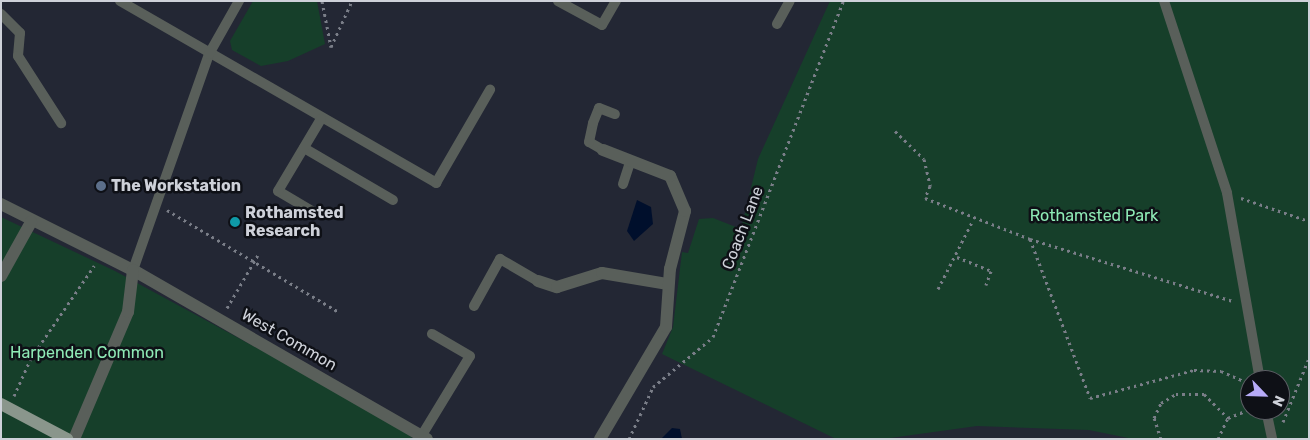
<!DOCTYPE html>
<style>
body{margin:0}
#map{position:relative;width:1310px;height:440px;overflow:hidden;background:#232734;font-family:Rubik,sans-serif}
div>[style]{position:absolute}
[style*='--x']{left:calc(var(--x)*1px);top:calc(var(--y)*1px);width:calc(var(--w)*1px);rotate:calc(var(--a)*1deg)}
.green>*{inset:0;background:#163f2a}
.water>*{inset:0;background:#000f2c}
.path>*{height:3px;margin-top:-1.5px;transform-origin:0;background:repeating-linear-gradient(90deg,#7a7e88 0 2.5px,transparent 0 6.5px)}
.lane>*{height:10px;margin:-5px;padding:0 5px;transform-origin:5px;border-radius:5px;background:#595f5a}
.street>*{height:12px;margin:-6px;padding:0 6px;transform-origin:6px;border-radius:6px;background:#595f5a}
.primary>*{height:12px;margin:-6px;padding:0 6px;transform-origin:6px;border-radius:6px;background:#8a968c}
.dots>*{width:14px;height:14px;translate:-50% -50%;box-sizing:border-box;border:2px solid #0e1016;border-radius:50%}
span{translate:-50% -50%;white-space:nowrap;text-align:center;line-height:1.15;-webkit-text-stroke:5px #0e1016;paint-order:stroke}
.poi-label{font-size:16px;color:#ced1d9;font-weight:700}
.left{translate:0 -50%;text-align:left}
.park-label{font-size:16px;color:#8feab6}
.street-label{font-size:16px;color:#ced1d9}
.frame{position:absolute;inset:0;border:2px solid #ced1d9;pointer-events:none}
.north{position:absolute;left:1240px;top:370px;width:50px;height:50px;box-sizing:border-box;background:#0e1016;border:1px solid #5b5d64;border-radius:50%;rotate:114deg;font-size:14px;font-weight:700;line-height:20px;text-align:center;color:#ced1d9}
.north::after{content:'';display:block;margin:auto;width:18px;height:22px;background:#b7abf8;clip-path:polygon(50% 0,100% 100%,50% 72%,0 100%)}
</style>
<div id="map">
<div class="green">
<div style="clip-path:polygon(253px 1px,317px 1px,325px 44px,288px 61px,261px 66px,232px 50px,230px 41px)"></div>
<div style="clip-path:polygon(evenodd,830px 1px,1309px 1px,1309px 439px,1133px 439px,1089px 430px,977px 426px,883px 439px,836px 439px,662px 354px,673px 327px,682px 252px,688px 253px,699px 219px,713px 218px,741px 229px,758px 159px,830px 1px,1250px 380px,1280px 380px,1280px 410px,1250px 410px,1250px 380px)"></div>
<div style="clip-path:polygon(1px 217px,115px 271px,379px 414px,414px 439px,1px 439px)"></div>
</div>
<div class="water">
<div style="clip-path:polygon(637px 200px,651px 207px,653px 224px,634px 241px,627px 231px)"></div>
<div style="clip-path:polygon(672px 428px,680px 429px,682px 439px,661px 439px)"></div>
</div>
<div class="path">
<div style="--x:322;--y:1;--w:47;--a:78.9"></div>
<div style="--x:331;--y:47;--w:51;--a:-65.5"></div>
<div style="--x:895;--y:131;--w:40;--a:44"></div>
<div style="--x:924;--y:159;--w:28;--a:77"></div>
<div style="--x:930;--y:186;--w:13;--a:113"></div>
<div style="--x:925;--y:198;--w:113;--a:21.3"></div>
<div style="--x:1030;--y:239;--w:170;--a:69.3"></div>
<div style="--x:1090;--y:398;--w:108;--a:-15.1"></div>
<div style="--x:1194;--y:370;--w:27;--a:2"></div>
<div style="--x:1221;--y:371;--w:27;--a:24"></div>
<div style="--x:1241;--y:198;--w:72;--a:18.7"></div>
<div style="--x:167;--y:210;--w:200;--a:30.7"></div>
<div style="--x:1030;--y:239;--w:212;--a:17"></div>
<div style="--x:957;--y:257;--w:37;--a:22"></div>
<div style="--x:991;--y:271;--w:15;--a:110"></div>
<div style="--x:938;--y:289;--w:77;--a:-63.1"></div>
<div style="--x:227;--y:308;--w:61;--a:-59.7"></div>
<div style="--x:14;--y:396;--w:42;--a:-65.9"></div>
<div style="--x:31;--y:358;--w:112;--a:-55.6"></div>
<div style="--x:1228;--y:418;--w:24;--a:-22"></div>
<div style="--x:1283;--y:422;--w:69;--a:-67.9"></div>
<div style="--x:629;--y:439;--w:57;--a:-65.2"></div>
<div style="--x:653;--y:387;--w:78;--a:-39.8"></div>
<div style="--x:713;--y:337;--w:360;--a:-68.8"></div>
<div style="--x:1161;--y:439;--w:22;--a:-108"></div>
<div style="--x:1154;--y:418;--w:17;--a:-65"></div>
<div style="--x:1161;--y:403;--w:17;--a:-31"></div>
<div style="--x:1176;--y:394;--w:28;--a:0"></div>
<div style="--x:1204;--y:394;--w:34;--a:45"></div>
<div style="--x:1218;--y:439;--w:23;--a:-65"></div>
</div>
<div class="lane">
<div style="--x:120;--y:1;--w:365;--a:29.9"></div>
<div style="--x:436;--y:183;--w:108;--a:-59.9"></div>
<div style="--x:558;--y:1;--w:50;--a:28.6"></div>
<div style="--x:602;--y:25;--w:28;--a:-60"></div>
<div style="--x:1164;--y:1;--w:202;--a:71.8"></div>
<div style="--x:1227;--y:193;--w:190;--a:80"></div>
<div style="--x:1;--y:14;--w:27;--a:45"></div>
<div style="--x:20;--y:33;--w:23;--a:95"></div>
<div style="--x:18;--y:56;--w:80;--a:57.3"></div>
<div style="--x:777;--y:24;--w:26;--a:-61"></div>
<div style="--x:304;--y:148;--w:103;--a:30.3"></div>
<div style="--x:603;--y:150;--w:16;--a:-150"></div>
<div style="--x:589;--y:142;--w:19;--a:-78"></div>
<div style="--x:593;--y:123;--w:16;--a:-68"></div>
<div style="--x:599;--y:108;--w:17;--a:21"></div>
<div style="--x:623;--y:184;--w:23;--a:-72"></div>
<div style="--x:317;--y:214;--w:45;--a:-149.5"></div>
<div style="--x:278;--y:191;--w:84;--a:-59.2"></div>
<div style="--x:133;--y:270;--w:229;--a:-70.6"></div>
<div style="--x:209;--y:54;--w:61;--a:-60.5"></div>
<div style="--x:474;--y:306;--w:54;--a:-61"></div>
<div style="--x:500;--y:259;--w:44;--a:30.1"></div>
<div style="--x:1266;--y:410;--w:30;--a:78"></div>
<div style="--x:422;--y:435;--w:92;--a:-58.7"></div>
<div style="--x:470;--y:356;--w:44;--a:-149.9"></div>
</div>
<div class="street">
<div style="--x:1;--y:204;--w:148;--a:26.6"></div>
<div style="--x:133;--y:270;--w:339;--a:29.9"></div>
<div style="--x:1;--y:276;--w:62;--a:-60.9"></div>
<div style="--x:538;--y:281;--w:20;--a:18"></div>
<div style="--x:557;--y:287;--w:47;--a:-17.3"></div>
<div style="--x:602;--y:273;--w:67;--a:9.5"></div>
<div style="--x:74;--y:439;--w:138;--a:-67"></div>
<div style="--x:128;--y:312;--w:42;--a:-83.2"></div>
<div style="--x:600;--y:439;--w:130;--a:-59.5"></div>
<div style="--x:666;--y:327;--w:58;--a:-86.1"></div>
<div style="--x:670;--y:269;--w:60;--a:-75.5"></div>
<div style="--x:685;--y:211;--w:38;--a:-113"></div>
<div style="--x:670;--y:176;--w:72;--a:-158.8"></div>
</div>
<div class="primary">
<div style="--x:1;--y:404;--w:75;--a:27.9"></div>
</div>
<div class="dots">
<div style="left:101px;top:186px;background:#5c6f8a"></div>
<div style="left:235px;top:222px;background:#0f9aa8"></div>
</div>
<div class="poi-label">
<span class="left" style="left:111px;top:186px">The Workstation</span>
<span class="left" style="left:245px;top:222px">Rothamsted<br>Research</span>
</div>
<div class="park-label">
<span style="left:1094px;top:216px">Rothamsted Park</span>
<span style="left:87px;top:353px">Harpenden Common</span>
</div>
<div class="street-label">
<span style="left:743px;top:228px;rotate:-69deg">Coach Lane</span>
<span style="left:289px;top:340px;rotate:30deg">West Common</span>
</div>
<div class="frame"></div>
<div class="north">N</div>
</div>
